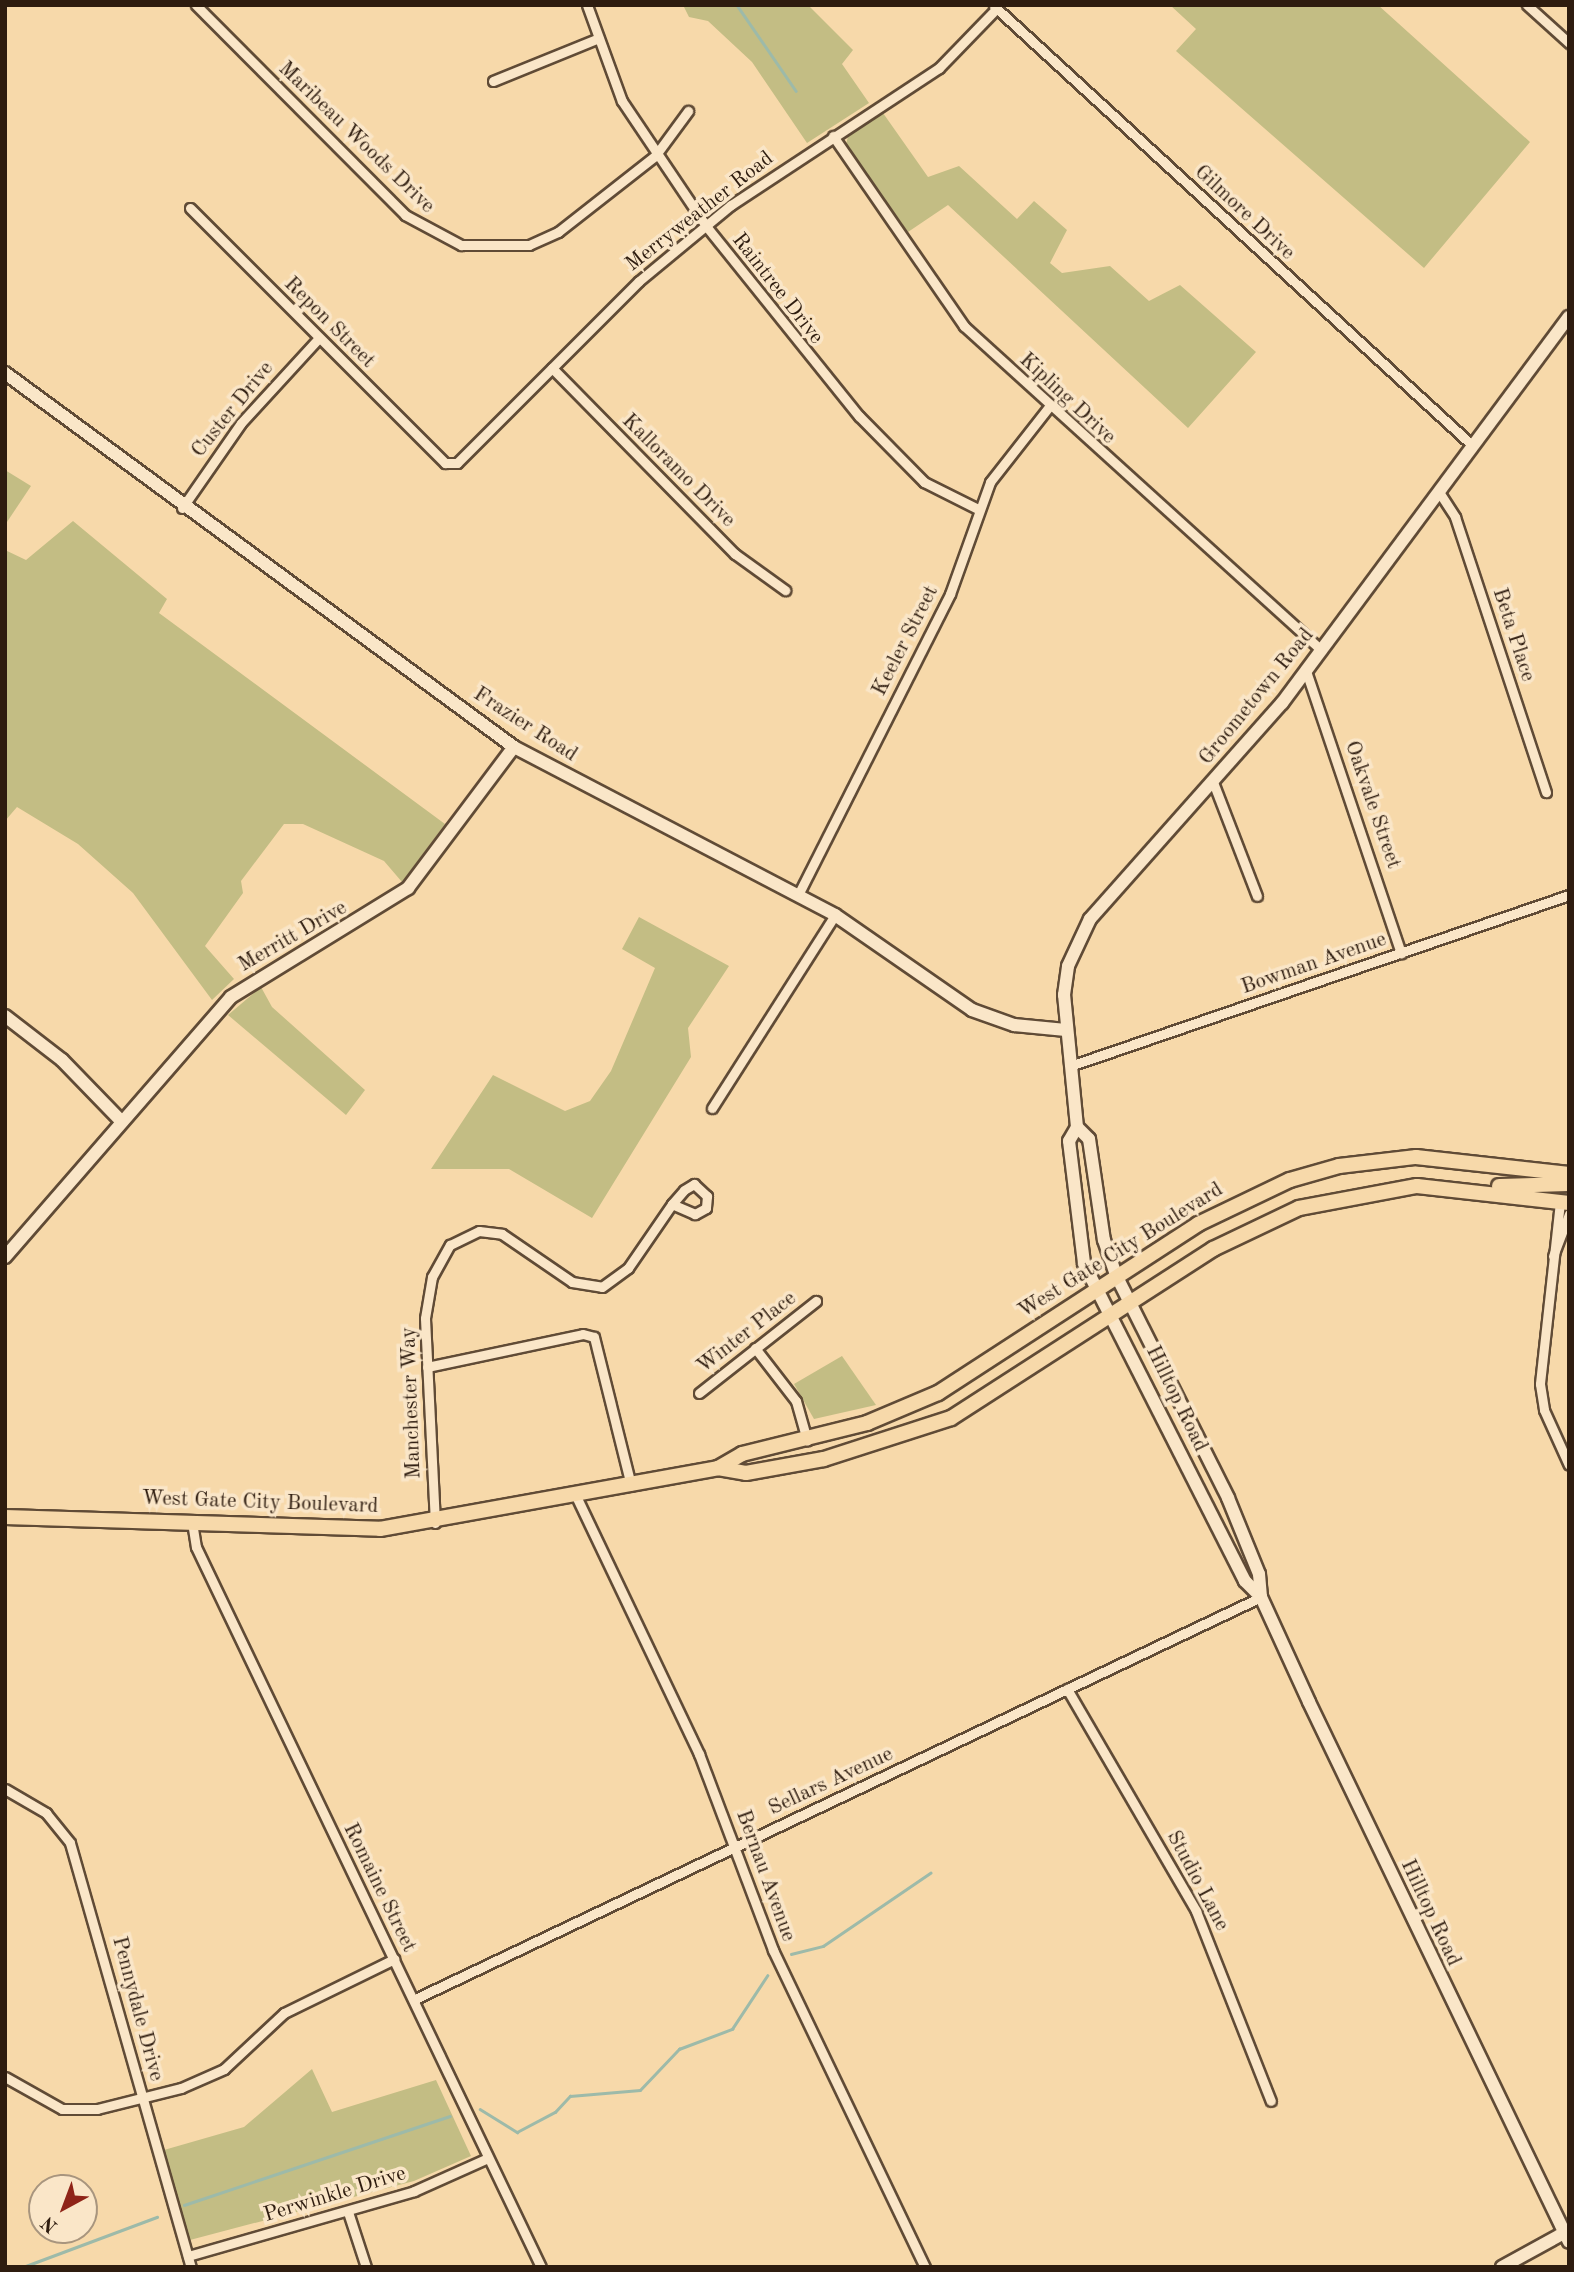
<!DOCTYPE html>
<style>
body{margin:0}
#map{position:relative;width:1574px;height:2272px;overflow:hidden;background:#f7d9aa;font-family:"Old Standard TT",serif}
div>[style]{position:absolute}
[style*='--x']{left:calc(var(--x)*1px);top:calc(var(--y)*1px);width:calc(var(--w)*1px);rotate:calc(var(--a)*1deg)}
.green>*{inset:0;background:#c3bd84}
.stream>*{height:2.5px;margin:-1.25px;padding:0 1.25px;transform-origin:1.25px;border-radius:1.25px;background:#9dbaa9}
.roads{filter:drop-shadow(2px 0 #604b36) drop-shadow(-2px 0 #604b36) drop-shadow(0 2px #604b36) drop-shadow(0 -2px #604b36)}
.street>*{height:9px;margin:-4.5px;padding:0 4.5px;transform-origin:4.5px;border-radius:4.5px;background:#fae6c8}
.secondary>*{height:12px;margin:-6px;padding:0 6px;transform-origin:6px;border-radius:6px;background:#fae6c8}
.primary>*{height:14px;margin:-7px;padding:0 7px;transform-origin:7px;border-radius:7px;background:#f7d9aa}
span{translate:-50% -50%;white-space:nowrap;text-align:center;line-height:1.15;-webkit-text-stroke:7px #fae6c8;paint-order:stroke}
.street-label{font-size:21px;color:#2e1c0f}
.frame{position:absolute;inset:0;border:7px solid #2e1c0f;pointer-events:none}
.north{position:absolute;left:28px;top:2174px;width:70px;height:70px;box-sizing:border-box;background:#fae6c8;border:2px solid #a8957e;border-radius:50%;rotate:221deg;font-size:19px;font-weight:700;line-height:28px;text-align:center;color:#2e1c0f}
.north::after{content:'';display:block;margin:auto;width:24px;height:32px;background:#8f2418;clip-path:polygon(50% 0,100% 100%,50% 72%,0 100%)}
</style>
<div id="map">
<div class="green">
<div style="clip-path:polygon(683px 5px,808px 5px,853px 50px,842px 64px,869px 103px,807px 143px,752px 62px,708px 21px,689px 17px)"></div>
<div style="clip-path:polygon(1170px 5px,1378px 5px,1530px 142px,1424px 268px,1176px 51px,1196px 29px)"></div>
<div style="clip-path:polygon(883px 113px,928px 177px,959px 166px,1017px 219px,1034px 201px,1067px 230px,1050px 263px,1062px 273px,1110px 266px,1149px 301px,1180px 285px,1256px 352px,1188px 428px,948px 205px,908px 232px,846px 145px,848px 136px)"></div>
<div style="clip-path:polygon(5px 470px,31px 486px,5px 525px)"></div>
<div style="clip-path:polygon(73px 521px,167px 599px,159px 613px,445px 824px,402px 882px,384px 861px,303px 824px,284px 824px,241px 881px,243px 893px,205px 946px,234px 979px,212px 1000px,133px 893px,78px 844px,17px 807px,5px 821px,5px 550px,26px 560px)"></div>
<div style="clip-path:polygon(639px 917px,729px 966px,688px 1028px,691px 1057px,592px 1218px,509px 1169px,431px 1169px,493px 1075px,565px 1111px,590px 1101px,611px 1071px,655px 968px,622px 949px)"></div>
<div style="clip-path:polygon(261px 987px,272px 1007px,365px 1090px,346px 1115px,228px 1015px)"></div>
<div style="clip-path:polygon(842px 1356px,876px 1405px,814px 1419px,794px 1384px)"></div>
<div style="clip-path:polygon(312px 2069px,332px 2112px,436px 2080px,471px 2156px,414px 2181px,190px 2240px,164px 2150px,244px 2127px)"></div>
</div>
<div class="stream">
<div style="--x:737;--y:5;--w:104;--a:55.5"></div>
<div style="--x:5;--y:814;--w:1;--a:0"></div>
<div style="--x:791;--y:1954;--w:33;--a:-14"></div>
<div style="--x:823;--y:1946;--w:130;--a:-34.3"></div>
<div style="--x:480;--y:2109;--w:44;--a:31.9"></div>
<div style="--x:517;--y:2132;--w:43;--a:-27.8"></div>
<div style="--x:555;--y:2112;--w:22;--a:-47"></div>
<div style="--x:570;--y:2096;--w:70;--a:-4.9"></div>
<div style="--x:640;--y:2090;--w:57;--a:-46.4"></div>
<div style="--x:679;--y:2049;--w:57;--a:-20.7"></div>
<div style="--x:732;--y:2029;--w:64;--a:-56.6"></div>
<div style="--x:184;--y:2205;--w:280;--a:-18.5"></div>
<div style="--x:23;--y:2267;--w:143;--a:-20.5"></div>
</div>
<div class="roads">
<div class="street">
<div style="--x:196;--y:5;--w:296;--a:45.1"></div>
<div style="--x:405;--y:215;--w:64;--a:28.2"></div>
<div style="--x:461;--y:245;--w:68;--a:0"></div>
<div style="--x:529;--y:245;--w:32;--a:-24"></div>
<div style="--x:558;--y:232;--w:123;--a:-38.1"></div>
<div style="--x:655;--y:156;--w:56;--a:-53.7"></div>
<div style="--x:587;--y:5;--w:102;--a:70"></div>
<div style="--x:622;--y:101;--w:151;--a:56.1"></div>
<div style="--x:706;--y:226;--w:244;--a:51.2"></div>
<div style="--x:859;--y:416;--w:93;--a:45.4"></div>
<div style="--x:924;--y:482;--w:60;--a:26.6"></div>
<div style="--x:1527;--y:5;--w:57;--a:42.1"></div>
<div style="--x:994;--y:6;--w:650;--a:42.57"></div>
<div style="--x:493;--y:81;--w:114;--a:-22.1"></div>
<div style="--x:833;--y:136;--w:231;--a:55.4"></div>
<div style="--x:964;--y:326;--w:482;--a:42.2"></div>
<div style="--x:190;--y:208;--w:361;--a:45"></div>
<div style="--x:445;--y:463;--w:12;--a:0"></div>
<div style="--x:457;--y:463;--w:257;--a:-45"></div>
<div style="--x:639;--y:281;--w:119;--a:-39.6"></div>
<div style="--x:731;--y:205;--w:249;--a:-33.4"></div>
<div style="--x:939;--y:68;--w:82;--a:-46"></div>
<div style="--x:552;--y:368;--w:261;--a:45.5"></div>
<div style="--x:735;--y:554;--w:62;--a:35.8"></div>
<div style="--x:1439;--y:492;--w:30;--a:57"></div>
<div style="--x:1455;--y:517;--w:290;--a:71.7"></div>
<div style="--x:182;--y:508;--w:103;--a:-55.2"></div>
<div style="--x:241;--y:423;--w:114;--a:-47.5"></div>
<div style="--x:1306;--y:671;--w:298;--a:71.4"></div>
<div style="--x:1213;--y:782;--w:122;--a:68.9"></div>
<div style="--x:798;--y:895;--w:337;--a:-63.2"></div>
<div style="--x:950;--y:594;--w:119;--a:-70.3"></div>
<div style="--x:990;--y:482;--w:94;--a:-51.9"></div>
<div style="--x:1070;--y:1066;--w:527;--a:-18.92"></div>
<div style="--x:712;--y:1108;--w:229;--a:-57.5"></div>
<div style="--x:1560;--y:1202;--w:183;--a:96.3"></div>
<div style="--x:1540;--y:1384;--w:26;--a:81"></div>
<div style="--x:1544;--y:1410;--w:60;--a:65.6"></div>
<div style="--x:1553;--y:1256;--w:45;--a:-69.1"></div>
<div style="--x:755;--y:1348;--w:67;--a:52.3"></div>
<div style="--x:796;--y:1401;--w:41;--a:74.2"></div>
<div style="--x:427;--y:1367;--w:159;--a:-11.9"></div>
<div style="--x:583;--y:1334;--w:11;--a:15"></div>
<div style="--x:594;--y:1337;--w:153;--a:76"></div>
<div style="--x:699;--y:1393;--w:149;--a:-38.2"></div>
<div style="--x:576;--y:1496;--w:286;--a:64.5"></div>
<div style="--x:699;--y:1754;--w:210;--a:69.3"></div>
<div style="--x:773;--y:1950;--w:352;--a:64.4"></div>
<div style="--x:192;--y:1522;--w:25;--a:81"></div>
<div style="--x:196;--y:1547;--w:798;--a:64.4"></div>
<div style="--x:435;--y:1523;--w:205;--a:-92.8"></div>
<div style="--x:425;--y:1318;--w:42;--a:-80.3"></div>
<div style="--x:432;--y:1277;--w:37;--a:-61"></div>
<div style="--x:450;--y:1245;--w:32;--a:-26"></div>
<div style="--x:479;--y:1231;--w:23;--a:7"></div>
<div style="--x:502;--y:1234;--w:85;--a:34.4"></div>
<div style="--x:572;--y:1282;--w:30;--a:9"></div>
<div style="--x:602;--y:1287;--w:32;--a:-36"></div>
<div style="--x:628;--y:1268;--w:78;--a:-55.5"></div>
<div style="--x:672;--y:1204;--w:18;--a:-49"></div>
<div style="--x:684;--y:1190;--w:12;--a:-31"></div>
<div style="--x:694;--y:1184;--w:18;--a:43"></div>
<div style="--x:707;--y:1196;--w:12;--a:95"></div>
<div style="--x:706;--y:1208;--w:13;--a:151"></div>
<div style="--x:695;--y:1214;--w:25;--a:-157"></div>
<div style="--x:1067;--y:1689;--w:257;--a:59.8"></div>
<div style="--x:1196;--y:1911;--w:204;--a:68.5"></div>
<div style="--x:5;--y:1789;--w:48;--a:30.3"></div>
<div style="--x:46;--y:1813;--w:38;--a:51"></div>
<div style="--x:70;--y:1843;--w:441;--a:74.1"></div>
<div style="--x:415;--y:1999;--w:937;--a:-25.42"></div>
<div style="--x:5;--y:2077;--w:65;--a:29.3"></div>
<div style="--x:62;--y:2109;--w:35;--a:0"></div>
<div style="--x:97;--y:2109;--w:87;--a:-14"></div>
<div style="--x:181;--y:2088;--w:47;--a:-23.8"></div>
<div style="--x:224;--y:2069;--w:82;--a:-43"></div>
<div style="--x:284;--y:2013;--w:123;--a:-26.1"></div>
<div style="--x:348;--y:2212;--w:58;--a:71.9"></div>
<div style="--x:188;--y:2256;--w:235;--a:-16"></div>
<div style="--x:414;--y:2191;--w:81;--a:-24"></div>
</div>
<div class="secondary">
<div style="--x:5;--y:373;--w:632;--a:36.31"></div>
<div style="--x:514;--y:747;--w:362;--a:27.6"></div>
<div style="--x:835;--y:915;--w:167;--a:34.7"></div>
<div style="--x:972;--y:1010;--w:45;--a:19.7"></div>
<div style="--x:1014;--y:1025;--w:52;--a:5.5"></div>
<div style="--x:5;--y:1016;--w:72;--a:37.7"></div>
<div style="--x:62;--y:1060;--w:86;--a:45.9"></div>
<div style="--x:1077;--y:1127;--w:17;--a:45"></div>
<div style="--x:1089;--y:1139;--w:102;--a:81.6"></div>
<div style="--x:1104;--y:1240;--w:39;--a:71"></div>
<div style="--x:1117;--y:1277;--w:247;--a:63.3"></div>
<div style="--x:1228;--y:1498;--w:82;--a:67.8"></div>
<div style="--x:1259;--y:1574;--w:23;--a:85"></div>
<div style="--x:1261;--y:1597;--w:115;--a:65.4"></div>
<div style="--x:1309;--y:1702;--w:599;--a:64.29"></div>
<div style="--x:5;--y:1257;--w:344;--a:-49"></div>
<div style="--x:231;--y:997;--w:208;--a:-31.6"></div>
<div style="--x:408;--y:888;--w:176;--a:-53.1"></div>
<div style="--x:1261;--y:1597;--w:23;--a:-135"></div>
<div style="--x:1245;--y:1581;--w:356;--a:-116.9"></div>
<div style="--x:1084;--y:1263;--w:123;--a:-97"></div>
<div style="--x:1069;--y:1141;--w:16;--a:-60"></div>
<div style="--x:1077;--y:1127;--w:133;--a:-95.6"></div>
<div style="--x:1064;--y:995;--w:29;--a:-82"></div>
<div style="--x:1068;--y:966;--w:52;--a:-64.9"></div>
<div style="--x:1090;--y:919;--w:289;--a:-48.4"></div>
<div style="--x:1282;--y:703;--w:481;--a:-53.4"></div>
<div style="--x:1502;--y:2267;--w:68;--a:-28.8"></div>
</div>
<div class="primary">
<div style="--x:1499;--y:1186;--w:70;--a:-1.6"></div>
<div style="--x:718;--y:1468;--w:28;--a:-30"></div>
<div style="--x:742;--y:1454;--w:129;--a:-13.9"></div>
<div style="--x:867;--y:1423;--w:77;--a:-22.9"></div>
<div style="--x:938;--y:1393;--w:310;--a:-33"></div>
<div style="--x:1198;--y:1224;--w:102;--a:-25.6"></div>
<div style="--x:1290;--y:1180;--w:51;--a:-15.9"></div>
<div style="--x:1339;--y:1166;--w:78;--a:-6.7"></div>
<div style="--x:1416;--y:1157;--w:154;--a:6.3"></div>
<div style="--x:5;--y:1517;--w:375;--a:1.8"></div>
<div style="--x:380;--y:1529;--w:343;--a:-10.2"></div>
<div style="--x:718;--y:1468;--w:28;--a:10"></div>
<div style="--x:746;--y:1473;--w:79;--a:-10.2"></div>
<div style="--x:824;--y:1459;--w:133;--a:-17.9"></div>
<div style="--x:951;--y:1418;--w:312;--a:-32.8"></div>
<div style="--x:1213;--y:1249;--w:95;--a:-25.5"></div>
<div style="--x:1299;--y:1208;--w:120;--a:-10.6"></div>
<div style="--x:1417;--y:1186;--w:153;--a:6.4"></div>
</div>
</div>
<div class="street-label">
<span style="left:356px;top:138px;rotate:44deg">Maribeau Woods Drive</span>
<span style="left:700px;top:212px;rotate:-38deg">Merryweather Road</span>
<span style="left:1244px;top:213px;rotate:43deg">Gilmore Drive</span>
<span style="left:777px;top:289px;rotate:52deg">Raintree Drive</span>
<span style="left:329px;top:323px;rotate:45deg">Repon Street</span>
<span style="left:1067px;top:399px;rotate:43deg">Kipling Drive</span>
<span style="left:233px;top:410px;rotate:-51deg">Custer Drive</span>
<span style="left:678px;top:471px;rotate:45deg">Kalloramo Drive</span>
<span style="left:1513px;top:635px;rotate:72deg">Beta Place</span>
<span style="left:906px;top:641px;rotate:-63deg">Keeler Street</span>
<span style="left:1257px;top:697px;rotate:-51deg">Groometown Road</span>
<span style="left:525px;top:725px;rotate:33deg">Frazier Road</span>
<span style="left:1372px;top:805px;rotate:71deg">Oakvale Street</span>
<span style="left:293px;top:937px;rotate:-30deg">Merritt Drive</span>
<span style="left:1314px;top:964px;rotate:-19deg">Bowman Avenue</span>
<span style="left:1121px;top:1251px;rotate:-32deg">West Gate City Boulevard</span>
<span style="left:747px;top:1333px;rotate:-38deg">Winter Place</span>
<span style="left:1176px;top:1399px;rotate:64deg">Hilltop Road</span>
<span style="left:412px;top:1403px;rotate:-92deg">Manchester Way</span>
<span style="left:260px;top:1503px;rotate:2deg">West Gate City Boulevard</span>
<span style="left:831px;top:1782px;rotate:-25deg">Sellars Avenue</span>
<span style="left:765px;top:1876px;rotate:70deg">Bernau Avenue</span>
<span style="left:1197px;top:1881px;rotate:62deg">Studio Lane</span>
<span style="left:379px;top:1888px;rotate:64deg">Romaine Street</span>
<span style="left:1430px;top:1913px;rotate:65deg">Hilltop Road</span>
<span style="left:137px;top:2009px;rotate:75deg">Pennydale Drive</span>
<span style="left:335px;top:2195px;rotate:-17deg">Perwinkle Drive</span>
</div>
<div class="frame"></div>
<div class="north">N</div>
</div>
